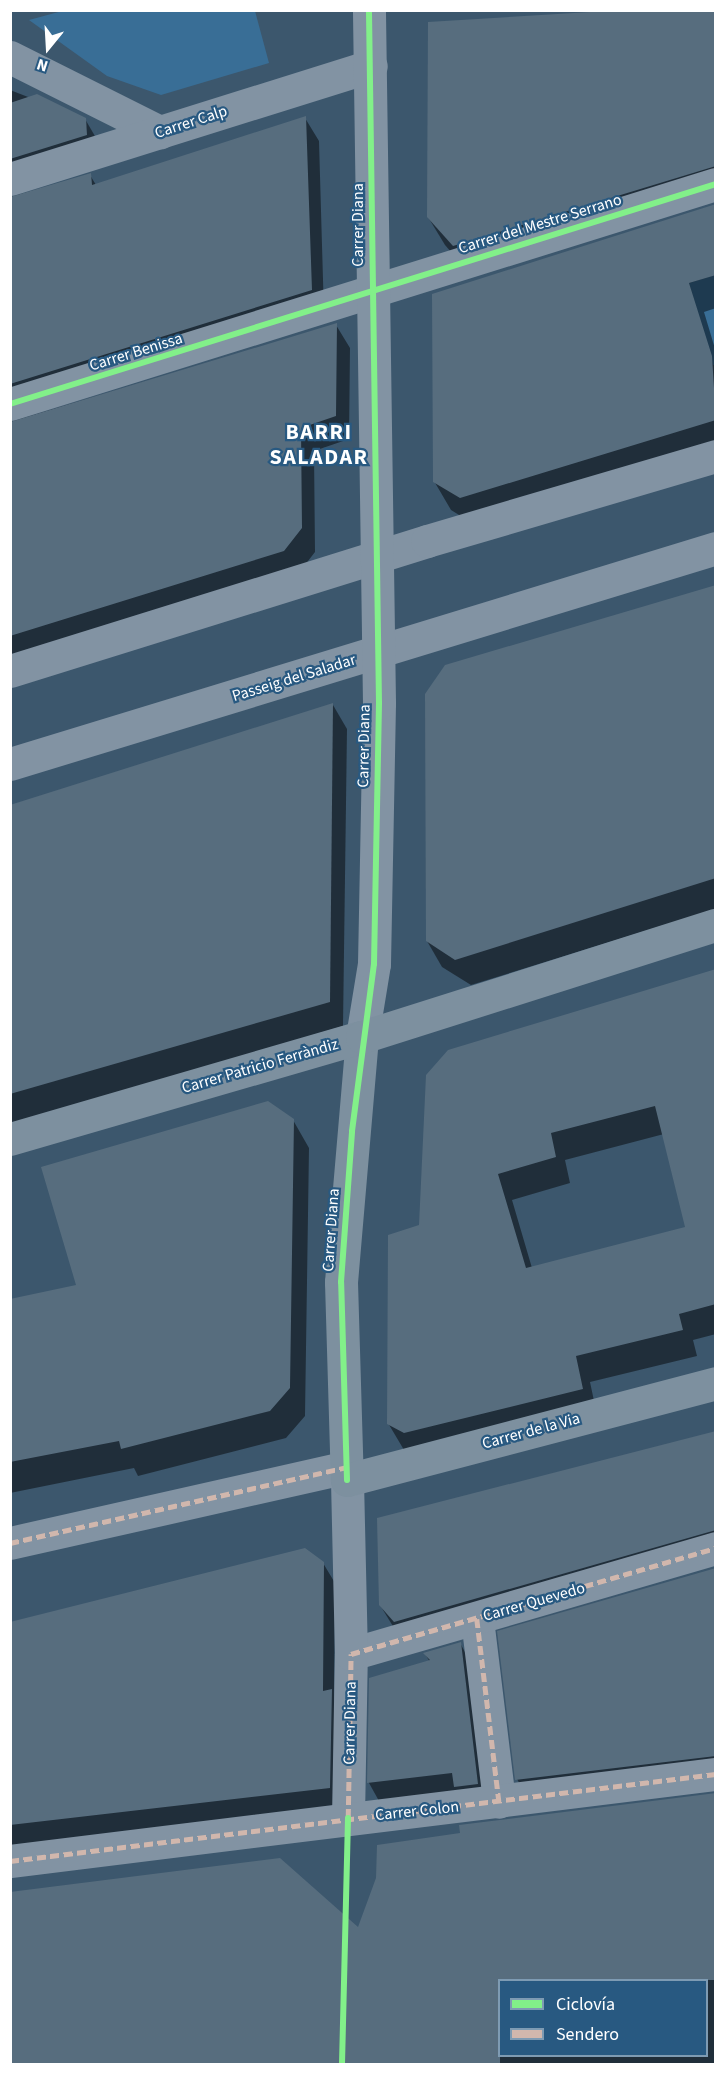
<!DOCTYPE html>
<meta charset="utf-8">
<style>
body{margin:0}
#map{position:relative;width:726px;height:2075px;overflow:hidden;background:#3c576d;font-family:"Source Sans 3",sans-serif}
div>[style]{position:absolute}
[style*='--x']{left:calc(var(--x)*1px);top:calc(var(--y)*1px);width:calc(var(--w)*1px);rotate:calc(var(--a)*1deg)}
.green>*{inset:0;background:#396e96}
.shadow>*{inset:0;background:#0007}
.building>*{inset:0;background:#576d7e}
.pedestrian>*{height:33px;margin:-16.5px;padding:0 16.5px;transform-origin:16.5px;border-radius:16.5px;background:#8293a3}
.minor>*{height:33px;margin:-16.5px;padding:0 16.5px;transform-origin:16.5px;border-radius:16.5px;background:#8293a3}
.tertiary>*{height:33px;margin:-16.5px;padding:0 16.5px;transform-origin:16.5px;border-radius:16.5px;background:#8293a3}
.secondary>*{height:33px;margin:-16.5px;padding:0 16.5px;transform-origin:16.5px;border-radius:16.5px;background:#7d909f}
.quiet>*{height:4.5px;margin-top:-2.25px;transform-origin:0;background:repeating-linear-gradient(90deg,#d1b7ad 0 9px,transparent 0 13.5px)}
.cycleway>*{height:6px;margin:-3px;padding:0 3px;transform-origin:3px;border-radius:3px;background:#82f089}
span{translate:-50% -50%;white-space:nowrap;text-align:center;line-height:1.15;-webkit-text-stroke:4.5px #285981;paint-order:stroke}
.street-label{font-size:16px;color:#fff}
.district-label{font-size:22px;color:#fff;font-weight:700;letter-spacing:1.5px}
.frame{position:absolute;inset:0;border:12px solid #fff;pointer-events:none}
.legend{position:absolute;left:498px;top:1979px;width:210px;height:78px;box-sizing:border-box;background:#285981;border:2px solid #7e9bb3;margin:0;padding:8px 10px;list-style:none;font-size:18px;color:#fff}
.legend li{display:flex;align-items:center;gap:12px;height:30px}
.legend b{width:30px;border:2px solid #7e9bb3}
.north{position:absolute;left:18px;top:18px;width:60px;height:60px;-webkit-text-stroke:4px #285981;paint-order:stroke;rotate:198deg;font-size:16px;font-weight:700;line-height:24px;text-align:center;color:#fff}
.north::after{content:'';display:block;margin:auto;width:21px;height:27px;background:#fff;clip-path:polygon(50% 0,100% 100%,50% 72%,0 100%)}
</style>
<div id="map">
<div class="green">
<div style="clip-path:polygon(66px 10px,255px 11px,269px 63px,161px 95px,107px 76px,29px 20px)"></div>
<div style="clip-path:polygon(715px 275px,716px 365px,713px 365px,689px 283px)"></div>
</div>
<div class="shadow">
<div style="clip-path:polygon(716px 10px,716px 195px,470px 274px,445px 245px,428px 217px)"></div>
<div style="clip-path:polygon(10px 90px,85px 119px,99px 143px,10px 189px)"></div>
<div style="clip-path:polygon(305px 118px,319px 141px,324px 314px,10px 417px,10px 197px,90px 175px,96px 185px)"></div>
<div style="clip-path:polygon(716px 205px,716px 308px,704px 312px,716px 352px,716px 455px,477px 526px,451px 510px,434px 481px)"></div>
<div style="clip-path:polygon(336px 325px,350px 348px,349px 439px,314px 451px,315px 552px,298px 574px,10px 663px,10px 422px)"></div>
<div style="clip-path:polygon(716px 586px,716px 909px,471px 985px,442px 967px,427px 941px)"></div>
<div style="clip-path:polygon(333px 705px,347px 729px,343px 1026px,10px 1126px,10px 806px)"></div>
<div style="clip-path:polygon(evenodd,716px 970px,716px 1334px,693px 1340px,697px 1356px,590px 1382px,597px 1415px,404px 1450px,388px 1423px,420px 1226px,716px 970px,664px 1134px,687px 1228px,532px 1268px,512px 1200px,570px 1183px,565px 1160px,664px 1134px)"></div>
<div style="clip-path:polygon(293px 1120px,309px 1148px,305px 1416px,286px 1438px,138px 1476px,134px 1468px,10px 1493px,10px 1301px,78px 1287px)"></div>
<div style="clip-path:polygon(716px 1433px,716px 1555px,394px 1628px,380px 1605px)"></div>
<div style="clip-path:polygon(323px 1563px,335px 1583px,334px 1696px,340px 1807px,10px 1846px,10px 1624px)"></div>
<div style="clip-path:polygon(716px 1569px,716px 1779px,530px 1802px,517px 1779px)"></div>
<div style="clip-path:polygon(460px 1643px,470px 1661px,487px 1802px,379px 1801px,369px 1783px,371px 1679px,430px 1662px,425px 1654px)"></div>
<div style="clip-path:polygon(evenodd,716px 1794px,716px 2064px,10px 2064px,10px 1894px,378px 1947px,716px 1794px,500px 1980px,706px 1980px,706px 2056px,500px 2056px,500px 1980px)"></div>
</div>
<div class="building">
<div style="clip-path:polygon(623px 10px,716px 10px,716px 166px,453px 246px,427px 217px,428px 22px)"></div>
<div style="clip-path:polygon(37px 94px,86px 118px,87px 135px,10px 159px,10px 103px)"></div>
<div style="clip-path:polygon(306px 116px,312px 290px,10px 384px,10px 197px,91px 173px,92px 185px)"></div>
<div style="clip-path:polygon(716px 204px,716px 275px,689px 283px,712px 356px,716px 420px,460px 498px,433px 482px,432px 294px)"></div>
<div style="clip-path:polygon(337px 323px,336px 416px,301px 428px,302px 528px,284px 551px,10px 636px,10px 422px)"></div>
<div style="clip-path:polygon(716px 585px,716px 878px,455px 960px,426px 941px,425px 694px,445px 665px)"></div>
<div style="clip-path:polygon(333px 703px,330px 1002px,10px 1094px,10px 805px)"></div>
<div style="clip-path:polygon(evenodd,716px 969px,716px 1304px,679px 1314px,683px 1330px,576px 1356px,583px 1389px,404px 1433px,387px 1424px,388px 1235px,419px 1225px,426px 1075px,448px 1050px,716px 969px,655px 1106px,685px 1227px,526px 1268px,498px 1174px,556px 1157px,551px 1133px,655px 1106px)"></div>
<div style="clip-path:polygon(268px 1101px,294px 1119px,290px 1388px,270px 1411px,121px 1449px,119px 1441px,10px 1462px,10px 1299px,76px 1285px,41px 1167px)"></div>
<div style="clip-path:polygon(716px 1431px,716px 1530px,394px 1622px,379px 1605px,377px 1518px)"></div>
<div style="clip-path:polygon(305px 1548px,324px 1562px,323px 1691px,332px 1689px,330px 1788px,10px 1825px,10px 1622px)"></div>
<div style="clip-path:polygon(716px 1568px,716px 1756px,515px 1780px,497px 1631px)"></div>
<div style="clip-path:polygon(461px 1642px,478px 1784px,454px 1787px,452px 1773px,367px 1783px,369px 1678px,430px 1660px,423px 1653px)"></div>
<div style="clip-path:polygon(716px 1793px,716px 1980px,500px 1980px,500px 2064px,10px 2064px,10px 1892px,280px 1858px,358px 1927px,376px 1878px,377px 1845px,460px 1833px,459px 1825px)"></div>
</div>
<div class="pedestrian">
<div style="--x:10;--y:1543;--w:344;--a:-12.7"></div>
</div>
<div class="minor">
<div style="--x:10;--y:57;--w:168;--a:26.6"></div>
<div style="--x:10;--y:179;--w:378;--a:-17.4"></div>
<div style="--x:10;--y:404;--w:739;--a:-17.31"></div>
<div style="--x:10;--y:671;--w:437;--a:-17.3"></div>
<div style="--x:427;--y:541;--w:301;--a:-16.4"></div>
<div style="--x:10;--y:764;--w:738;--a:-17.01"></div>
<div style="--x:362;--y:1037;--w:74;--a:-80.7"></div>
<div style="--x:374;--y:964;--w:261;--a:-88.9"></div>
<div style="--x:379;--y:703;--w:693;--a:-90.83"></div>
<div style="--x:477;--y:1619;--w:184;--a:83.1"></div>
<div style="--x:348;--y:1818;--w:164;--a:-89"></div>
<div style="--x:351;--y:1654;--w:380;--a:-16.2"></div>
<div style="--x:10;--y:1861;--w:711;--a:-7.03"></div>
</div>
<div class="tertiary">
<div style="--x:347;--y:1480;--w:174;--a:88.7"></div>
</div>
<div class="secondary">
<div style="--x:362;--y:1037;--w:246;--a:94.9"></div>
<div style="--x:341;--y:1282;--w:198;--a:88.3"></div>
<div style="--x:347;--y:1480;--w:382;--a:-14.7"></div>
<div style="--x:10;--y:1139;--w:366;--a:-16.2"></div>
<div style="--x:362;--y:1037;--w:371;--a:-17.6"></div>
</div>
<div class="quiet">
<div style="--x:10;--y:1543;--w:344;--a:-12.7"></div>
<div style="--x:477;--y:1619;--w:184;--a:83.1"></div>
<div style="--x:348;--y:1818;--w:164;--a:-89"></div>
<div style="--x:351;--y:1654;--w:380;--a:-16.2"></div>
<div style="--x:10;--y:1861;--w:711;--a:-7.03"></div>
</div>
<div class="cycleway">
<div style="--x:10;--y:404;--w:739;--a:-17.31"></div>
<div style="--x:347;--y:1480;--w:198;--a:-91.7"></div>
<div style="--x:341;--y:1282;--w:151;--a:-85.8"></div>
<div style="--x:352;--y:1131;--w:168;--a:-82.5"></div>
<div style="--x:374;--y:964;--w:261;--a:-88.9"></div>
<div style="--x:379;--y:703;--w:693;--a:-90.83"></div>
<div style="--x:342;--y:2064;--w:246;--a:-88.6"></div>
</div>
<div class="street-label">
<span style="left:191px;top:122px;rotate:-18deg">Carrer Calp</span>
<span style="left:540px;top:224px;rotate:-17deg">Carrer del Mestre Serrano</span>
<span style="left:358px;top:225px;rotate:-90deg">Carrer Diana</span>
<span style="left:136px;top:352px;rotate:-17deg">Carrer Benissa</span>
<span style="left:294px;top:678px;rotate:-17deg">Passeig del Saladar</span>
<span style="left:364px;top:746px;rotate:-89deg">Carrer Diana</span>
<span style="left:260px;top:1066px;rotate:-16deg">Carrer Patricio Ferràndiz</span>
<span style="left:331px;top:1230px;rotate:-86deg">Carrer Diana</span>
<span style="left:531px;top:1431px;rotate:-15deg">Carrer de la Via</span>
<span style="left:534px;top:1602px;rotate:-16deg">Carrer Quevedo</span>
<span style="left:350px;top:1723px;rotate:-89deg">Carrer Diana</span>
<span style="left:417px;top:1811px;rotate:-6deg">Carrer Colon</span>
</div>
<div class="district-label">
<span style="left:319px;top:445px">BARRI<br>SALADAR</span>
</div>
<div class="frame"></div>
<ul class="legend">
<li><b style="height:8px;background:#82f089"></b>Ciclovía</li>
<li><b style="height:8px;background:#d1b7ad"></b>Sendero</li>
</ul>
<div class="north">N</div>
</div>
